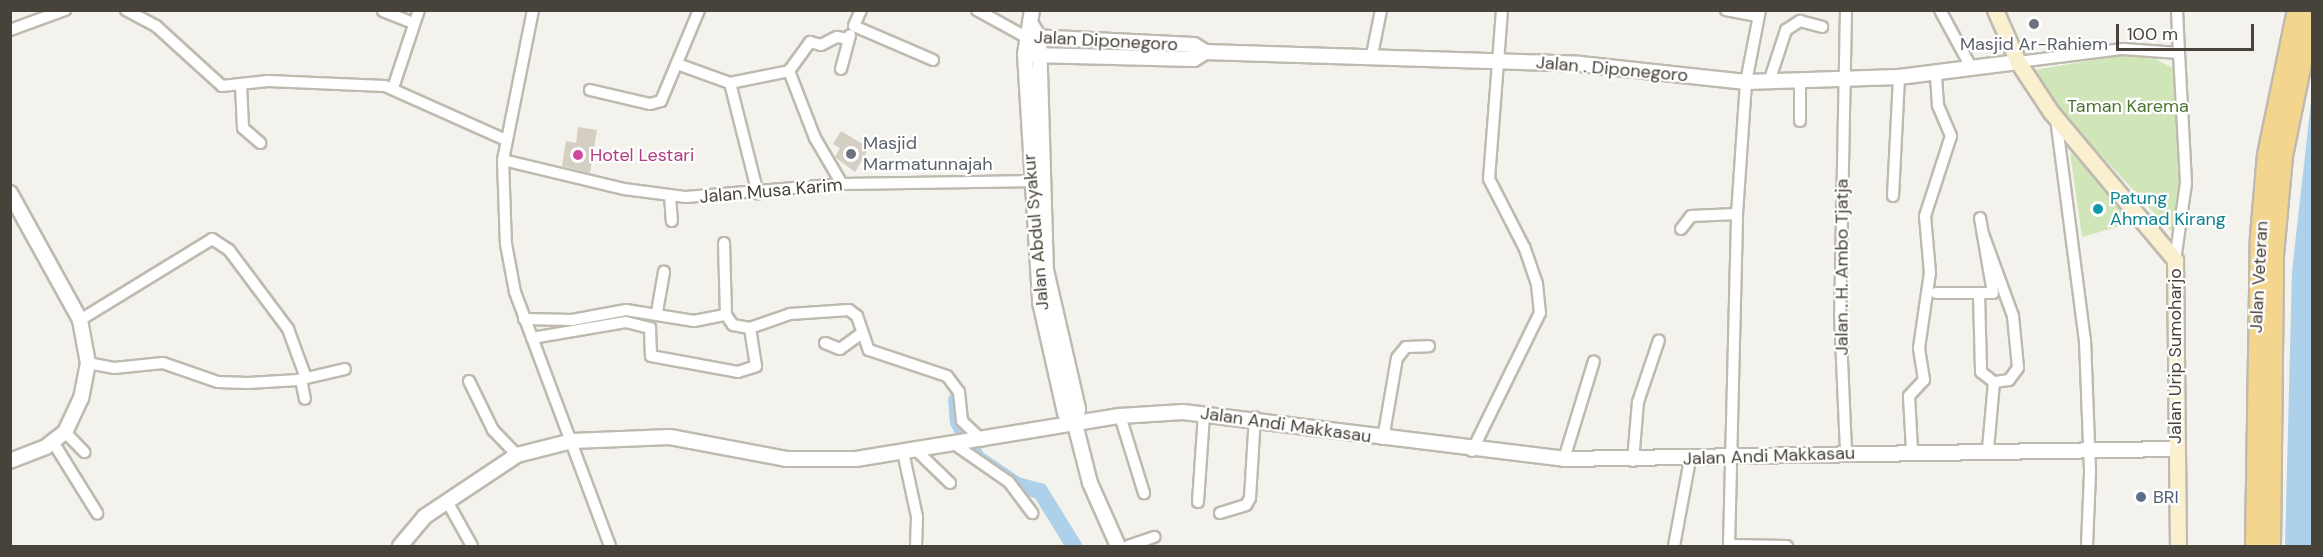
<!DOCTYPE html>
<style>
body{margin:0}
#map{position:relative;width:2323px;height:557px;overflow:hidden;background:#f4f2ec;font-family:"DM Sans",sans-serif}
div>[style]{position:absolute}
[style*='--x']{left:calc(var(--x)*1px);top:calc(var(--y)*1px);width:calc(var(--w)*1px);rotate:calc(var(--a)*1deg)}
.green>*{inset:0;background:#d0e5b8}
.water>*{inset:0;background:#aed1eb}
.river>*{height:16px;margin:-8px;padding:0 8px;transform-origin:8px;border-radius:8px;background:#aed1eb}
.building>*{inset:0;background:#d5cec2}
.roads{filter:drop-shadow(2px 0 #bfbaaf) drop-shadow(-2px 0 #bfbaaf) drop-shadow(0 2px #bfbaaf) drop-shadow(0 -2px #bfbaaf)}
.minor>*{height:10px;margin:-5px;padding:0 5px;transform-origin:5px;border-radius:5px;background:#fff}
.tertiary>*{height:14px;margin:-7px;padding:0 7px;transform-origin:7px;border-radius:7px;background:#fff}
.secondary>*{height:15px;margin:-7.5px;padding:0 7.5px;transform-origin:7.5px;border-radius:7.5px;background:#faf0d0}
.trunk>*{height:18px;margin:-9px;padding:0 9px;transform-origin:9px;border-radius:9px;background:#f4d58e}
.dots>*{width:16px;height:16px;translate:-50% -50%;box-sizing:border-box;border:3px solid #fff;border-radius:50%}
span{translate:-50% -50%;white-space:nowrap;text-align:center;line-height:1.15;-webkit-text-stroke:4.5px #fff;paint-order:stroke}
.street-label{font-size:18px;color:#48433a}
.worship-label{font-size:18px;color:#5b616d}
.left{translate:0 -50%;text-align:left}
.park-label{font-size:18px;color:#4b7631}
.hotel-label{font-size:18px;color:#b23c85}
.culture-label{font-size:18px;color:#0d838f}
.service-label{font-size:18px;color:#4e5e75}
.frame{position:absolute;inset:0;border:12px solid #48433a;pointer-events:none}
.scale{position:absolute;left:2116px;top:24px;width:138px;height:27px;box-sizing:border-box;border:3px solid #48433a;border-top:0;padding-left:8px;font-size:18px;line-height:21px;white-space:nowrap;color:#48433a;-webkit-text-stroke:4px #fff;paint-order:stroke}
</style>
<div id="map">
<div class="green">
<div style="clip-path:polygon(2141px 52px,2173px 68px,2180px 93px,2183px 151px,2177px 231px,2171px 231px,2055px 105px,2034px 70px)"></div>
<div style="clip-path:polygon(2070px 152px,2134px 222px,2082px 237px)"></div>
</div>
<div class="water">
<div style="clip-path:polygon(2312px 93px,2312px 546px,2285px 546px,2292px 271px)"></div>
</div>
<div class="river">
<div style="--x:956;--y:400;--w:22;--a:85"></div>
<div style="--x:958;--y:422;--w:41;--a:62.2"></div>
<div style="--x:977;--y:458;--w:48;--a:34"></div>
<div style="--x:1017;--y:485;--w:24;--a:15"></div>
<div style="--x:1040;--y:491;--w:65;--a:58.3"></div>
</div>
<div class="building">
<div style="clip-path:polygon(578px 127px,597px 130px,590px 173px,562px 166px,566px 141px,576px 143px)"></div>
<div style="clip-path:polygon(841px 131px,869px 148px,855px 172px,835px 157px,840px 148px,833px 144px)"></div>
</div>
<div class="roads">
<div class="minor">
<div style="--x:126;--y:10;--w:34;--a:28"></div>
<div style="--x:156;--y:26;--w:89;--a:42.3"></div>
<div style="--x:222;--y:86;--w:46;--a:-6.2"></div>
<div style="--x:268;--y:81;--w:117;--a:2.4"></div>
<div style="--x:385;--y:86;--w:133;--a:24.1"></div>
<div style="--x:533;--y:10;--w:153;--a:101.3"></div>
<div style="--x:503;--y:160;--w:84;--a:88"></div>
<div style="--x:506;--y:244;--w:49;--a:79.4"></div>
<div style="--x:515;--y:292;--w:271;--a:69.5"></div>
<div style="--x:861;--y:10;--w:17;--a:114"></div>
<div style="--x:854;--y:26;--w:86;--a:23.3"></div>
<div style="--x:977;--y:10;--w:56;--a:28.9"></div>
<div style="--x:1726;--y:10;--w:33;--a:11"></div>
<div style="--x:1846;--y:10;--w:304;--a:91.1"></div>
<div style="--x:1840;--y:314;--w:139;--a:87.5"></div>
<div style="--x:1940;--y:10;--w:67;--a:61.5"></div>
<div style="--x:2177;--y:10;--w:43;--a:87.3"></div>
<div style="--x:383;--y:11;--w:32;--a:22"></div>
<div style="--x:10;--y:30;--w:59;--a:-20"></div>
<div style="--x:1372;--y:55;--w:46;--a:-78.7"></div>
<div style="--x:2018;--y:62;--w:106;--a:-7.1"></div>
<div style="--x:2123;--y:49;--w:56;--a:4.1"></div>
<div style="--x:2179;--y:53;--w:130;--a:86.9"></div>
<div style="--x:2186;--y:183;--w:78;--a:98.1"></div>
<div style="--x:680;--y:65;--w:53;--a:19.8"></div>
<div style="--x:730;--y:83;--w:60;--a:-11.5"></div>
<div style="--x:789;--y:71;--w:72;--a:68.8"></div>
<div style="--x:815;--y:138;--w:53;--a:59.6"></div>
<div style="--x:841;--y:69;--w:35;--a:-75"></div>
<div style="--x:789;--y:71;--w:36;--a:-54"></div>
<div style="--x:810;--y:42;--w:11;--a:15"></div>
<div style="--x:821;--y:45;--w:18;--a:-27"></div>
<div style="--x:837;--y:37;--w:11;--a:10"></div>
<div style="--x:1800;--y:80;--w:41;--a:90"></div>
<div style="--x:1769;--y:82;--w:55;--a:-71.9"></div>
<div style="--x:1786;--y:30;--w:17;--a:-33"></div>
<div style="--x:1800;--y:21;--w:23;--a:15"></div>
<div style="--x:730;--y:83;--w:114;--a:75.8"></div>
<div style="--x:241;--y:85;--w:43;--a:87.3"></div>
<div style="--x:243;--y:128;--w:23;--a:41"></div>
<div style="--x:393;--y:88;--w:82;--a:-71.6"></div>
<div style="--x:590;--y:90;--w:62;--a:13.1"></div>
<div style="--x:650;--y:104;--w:11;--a:-15"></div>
<div style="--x:661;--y:101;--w:99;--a:-67.3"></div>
<div style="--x:2056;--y:118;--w:224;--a:82.6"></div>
<div style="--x:2085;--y:340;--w:133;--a:87.8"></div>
<div style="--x:2090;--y:473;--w:73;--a:92.4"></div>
<div style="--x:503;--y:160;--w:124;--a:13.5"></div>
<div style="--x:624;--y:189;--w:63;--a:7.4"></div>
<div style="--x:686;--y:197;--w:157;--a:-4.8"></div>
<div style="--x:842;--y:184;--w:197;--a:-0.9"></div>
<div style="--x:670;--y:195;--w:26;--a:86"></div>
<div style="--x:1893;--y:196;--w:119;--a:-87.1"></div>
<div style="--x:1681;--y:229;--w:16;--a:-52"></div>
<div style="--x:1691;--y:216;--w:46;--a:-2.5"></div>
<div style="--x:1983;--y:234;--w:87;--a:69.9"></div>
<div style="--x:2013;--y:316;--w:52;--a:84.5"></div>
<div style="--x:2018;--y:368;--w:15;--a:127"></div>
<div style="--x:2009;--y:380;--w:15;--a:172"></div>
<div style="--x:1994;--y:382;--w:67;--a:95.1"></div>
<div style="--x:724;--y:243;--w:72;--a:88.4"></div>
<div style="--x:1936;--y:293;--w:57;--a:0"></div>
<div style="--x:1993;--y:293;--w:76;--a:-99.8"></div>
<div style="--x:1979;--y:294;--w:78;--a:88.5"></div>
<div style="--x:1981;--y:372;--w:16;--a:38"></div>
<div style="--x:657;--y:312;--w:41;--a:-80.1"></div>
<div style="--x:524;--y:319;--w:48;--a:1.2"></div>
<div style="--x:572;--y:320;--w:55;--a:-10.5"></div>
<div style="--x:626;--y:310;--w:69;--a:9.2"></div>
<div style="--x:694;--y:321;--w:33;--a:-11"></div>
<div style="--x:726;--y:315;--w:12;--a:55"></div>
<div style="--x:733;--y:325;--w:17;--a:10"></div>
<div style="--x:750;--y:328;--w:42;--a:-19.3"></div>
<div style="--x:790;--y:314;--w:59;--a:-3.9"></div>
<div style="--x:849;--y:310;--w:10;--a:37"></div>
<div style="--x:857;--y:316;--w:36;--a:71"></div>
<div style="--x:869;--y:350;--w:82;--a:18.4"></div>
<div style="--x:947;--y:376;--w:20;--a:53"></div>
<div style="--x:959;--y:392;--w:29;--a:84"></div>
<div style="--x:962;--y:421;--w:28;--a:44"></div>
<div style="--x:80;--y:320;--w:155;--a:-31.5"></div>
<div style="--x:212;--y:239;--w:20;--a:33"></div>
<div style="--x:229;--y:250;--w:99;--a:53.2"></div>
<div style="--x:288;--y:329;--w:52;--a:69.8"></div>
<div style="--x:532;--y:338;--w:95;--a:-9.7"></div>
<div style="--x:626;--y:322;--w:25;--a:14"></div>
<div style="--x:650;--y:328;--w:28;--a:88"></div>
<div style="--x:651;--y:356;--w:88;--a:10.4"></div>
<div style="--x:738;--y:372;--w:19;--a:-18"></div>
<div style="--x:756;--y:366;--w:38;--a:-99"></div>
<div style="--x:825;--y:343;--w:16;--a:22"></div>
<div style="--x:840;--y:349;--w:27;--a:-36"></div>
<div style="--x:88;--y:363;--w:26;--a:11"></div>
<div style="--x:114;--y:368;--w:49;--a:-5.8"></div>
<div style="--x:163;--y:363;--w:58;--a:19.1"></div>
<div style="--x:218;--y:382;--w:30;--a:2"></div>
<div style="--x:248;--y:383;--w:50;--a:-3.4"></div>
<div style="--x:298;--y:380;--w:48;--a:-13.2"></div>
<div style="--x:301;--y:379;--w:20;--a:79"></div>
<div style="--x:469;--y:381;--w:55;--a:63.9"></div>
<div style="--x:493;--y:430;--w:35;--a:46"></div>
<div style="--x:1120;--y:416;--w:81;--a:72.7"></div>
<div style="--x:65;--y:432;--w:28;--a:46"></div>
<div style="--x:1383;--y:439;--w:82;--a:-80.2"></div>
<div style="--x:1397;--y:358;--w:14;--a:-51"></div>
<div style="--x:1406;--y:347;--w:23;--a:-2"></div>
<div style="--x:53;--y:442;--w:84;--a:58.2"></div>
<div style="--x:957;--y:446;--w:63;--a:34.7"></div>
<div style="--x:1009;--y:482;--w:39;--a:53"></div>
<div style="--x:1912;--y:450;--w:54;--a:-93.2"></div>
<div style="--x:1909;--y:396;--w:22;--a:-47"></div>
<div style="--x:1924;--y:380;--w:32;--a:-99"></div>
<div style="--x:1919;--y:348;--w:76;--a:-81.7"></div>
<div style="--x:1930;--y:273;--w:57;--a:-95"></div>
<div style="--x:1925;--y:216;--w:84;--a:-72"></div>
<div style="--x:1951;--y:136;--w:34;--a:-113"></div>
<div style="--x:1938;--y:105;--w:32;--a:-94"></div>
<div style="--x:917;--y:451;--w:46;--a:44.1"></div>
<div style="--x:1472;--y:451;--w:154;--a:-63.8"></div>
<div style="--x:1540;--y:313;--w:29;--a:-96"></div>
<div style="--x:1537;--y:284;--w:39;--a:-109"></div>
<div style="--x:1524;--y:247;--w:76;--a:-117.2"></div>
<div style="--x:1489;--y:179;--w:169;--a:-85.6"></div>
<div style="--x:903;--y:452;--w:66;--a:77.8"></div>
<div style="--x:917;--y:517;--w:29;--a:92"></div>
<div style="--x:1564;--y:459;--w:102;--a:-73"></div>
<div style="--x:1633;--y:461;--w:59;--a:-85.2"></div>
<div style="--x:1638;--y:402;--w:65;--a:-71.3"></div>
<div style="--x:1198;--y:502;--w:89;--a:-86.1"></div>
<div style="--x:448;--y:503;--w:49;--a:60.8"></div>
<div style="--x:1220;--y:513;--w:27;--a:-17"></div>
<div style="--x:1246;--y:505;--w:8;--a:-60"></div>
<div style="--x:1250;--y:498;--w:81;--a:-86.5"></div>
<div style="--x:1729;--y:545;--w:58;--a:1"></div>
<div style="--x:1128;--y:546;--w:28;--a:-19"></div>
<div style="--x:1674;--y:546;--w:87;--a:-79.5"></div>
<div style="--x:1729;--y:546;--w:332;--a:-88.6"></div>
<div style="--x:1737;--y:214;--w:132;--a:-86.1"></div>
<div style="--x:1746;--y:82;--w:73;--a:-79"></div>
</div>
<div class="tertiary">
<div style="--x:1032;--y:10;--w:45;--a:99"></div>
<div style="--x:1025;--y:54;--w:248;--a:86.5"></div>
<div style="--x:1040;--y:302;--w:114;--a:77.3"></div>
<div style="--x:1065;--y:413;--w:15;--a:48"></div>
<div style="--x:1075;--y:424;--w:61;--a:75.7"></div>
<div style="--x:1090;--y:483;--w:69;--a:66"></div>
<div style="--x:1031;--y:24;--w:16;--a:60"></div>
<div style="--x:1039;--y:38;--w:232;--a:88.3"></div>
<div style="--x:1046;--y:270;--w:143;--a:77"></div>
<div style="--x:1078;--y:409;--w:15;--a:101"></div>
<div style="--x:1032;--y:37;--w:162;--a:2.8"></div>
<div style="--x:1194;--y:45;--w:13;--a:32"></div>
<div style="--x:1205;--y:52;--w:375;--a:1.8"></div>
<div style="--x:1580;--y:64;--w:167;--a:6.2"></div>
<div style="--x:1746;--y:82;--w:153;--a:-1.9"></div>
<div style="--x:1899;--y:77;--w:120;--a:-7.2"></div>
<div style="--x:1032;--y:55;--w:162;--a:1.4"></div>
<div style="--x:1194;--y:59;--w:13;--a:-32"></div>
<div style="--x:10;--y:193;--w:145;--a:61.1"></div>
<div style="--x:80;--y:320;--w:44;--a:79.5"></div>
<div style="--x:88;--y:363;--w:36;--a:101"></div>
<div style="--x:81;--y:398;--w:38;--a:115"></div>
<div style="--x:65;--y:432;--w:24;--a:142"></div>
<div style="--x:46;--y:447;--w:39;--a:159"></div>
<div style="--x:400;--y:546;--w:38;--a:-50"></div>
<div style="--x:424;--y:517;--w:112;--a:-33.7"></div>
<div style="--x:517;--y:455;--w:57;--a:-14.3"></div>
<div style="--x:572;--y:441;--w:98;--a:-2.3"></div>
<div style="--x:670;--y:437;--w:118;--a:10.7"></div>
<div style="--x:786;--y:459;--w:70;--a:0"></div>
<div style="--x:856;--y:459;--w:267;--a:-9.3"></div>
<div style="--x:1120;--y:416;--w:63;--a:-3.6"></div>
<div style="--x:1183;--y:412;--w:384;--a:7"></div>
<div style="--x:1564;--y:459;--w:611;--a:-0.94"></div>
</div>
<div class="secondary">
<div style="--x:1995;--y:10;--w:57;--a:66.1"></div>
<div style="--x:2018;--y:62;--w:60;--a:56.6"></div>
<div style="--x:2051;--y:112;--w:193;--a:50"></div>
<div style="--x:2175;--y:260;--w:286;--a:89.4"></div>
</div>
<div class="trunk">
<div style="--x:2255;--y:546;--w:310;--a:-89.1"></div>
<div style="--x:2260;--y:236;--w:81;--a:-85.1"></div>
<div style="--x:2267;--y:155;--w:148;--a:-78.3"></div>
<div style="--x:2271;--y:546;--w:291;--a:-89.4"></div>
<div style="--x:2274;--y:255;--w:99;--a:-84.8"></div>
<div style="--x:2283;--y:156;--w:146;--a:-78.5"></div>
</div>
</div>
<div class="dots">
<div style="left:2034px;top:24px;background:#6b7280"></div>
<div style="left:851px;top:154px;background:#6b7280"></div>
<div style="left:578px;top:155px;background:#d1479c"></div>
<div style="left:2098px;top:209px;background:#0f9aa8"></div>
<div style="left:2141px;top:497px;background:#5c6f8a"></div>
</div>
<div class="street-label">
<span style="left:1106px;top:41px;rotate:3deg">Jalan Diponegoro</span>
<span style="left:1612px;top:69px;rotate:5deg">Jalan . Diponegoro</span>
<span style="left:771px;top:191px;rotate:-5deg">Jalan Musa Karim</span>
<span style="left:1036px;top:232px;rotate:-95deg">Jalan Abdul Syakur</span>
<span style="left:1842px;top:267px;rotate:-90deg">Jalan . H. Ambo Tjatja</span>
<span style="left:2259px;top:277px;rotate:-87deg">Jalan Veteran</span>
<span style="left:2175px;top:356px;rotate:-90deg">Jalan Urip Sumoharjo</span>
<span style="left:1286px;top:425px;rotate:8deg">Jalan Andi Makkasau</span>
<span style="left:1769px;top:456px;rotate:-2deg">Jalan Andi Makkasau</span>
</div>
<div class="worship-label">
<span style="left:2034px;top:44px">Masjid Ar-Rahiem</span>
<span class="left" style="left:863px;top:154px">Masjid<br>Marmatunnajah</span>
</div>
<div class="park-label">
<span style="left:2128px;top:106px">Taman Karema</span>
</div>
<div class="hotel-label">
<span class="left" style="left:590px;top:155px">Hotel Lestari</span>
</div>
<div class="culture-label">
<span class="left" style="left:2110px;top:209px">Patung<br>Ahmad Kirang</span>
</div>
<div class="service-label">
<span class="left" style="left:2153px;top:497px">BRI</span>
</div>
<div class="frame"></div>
<div class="scale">100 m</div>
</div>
